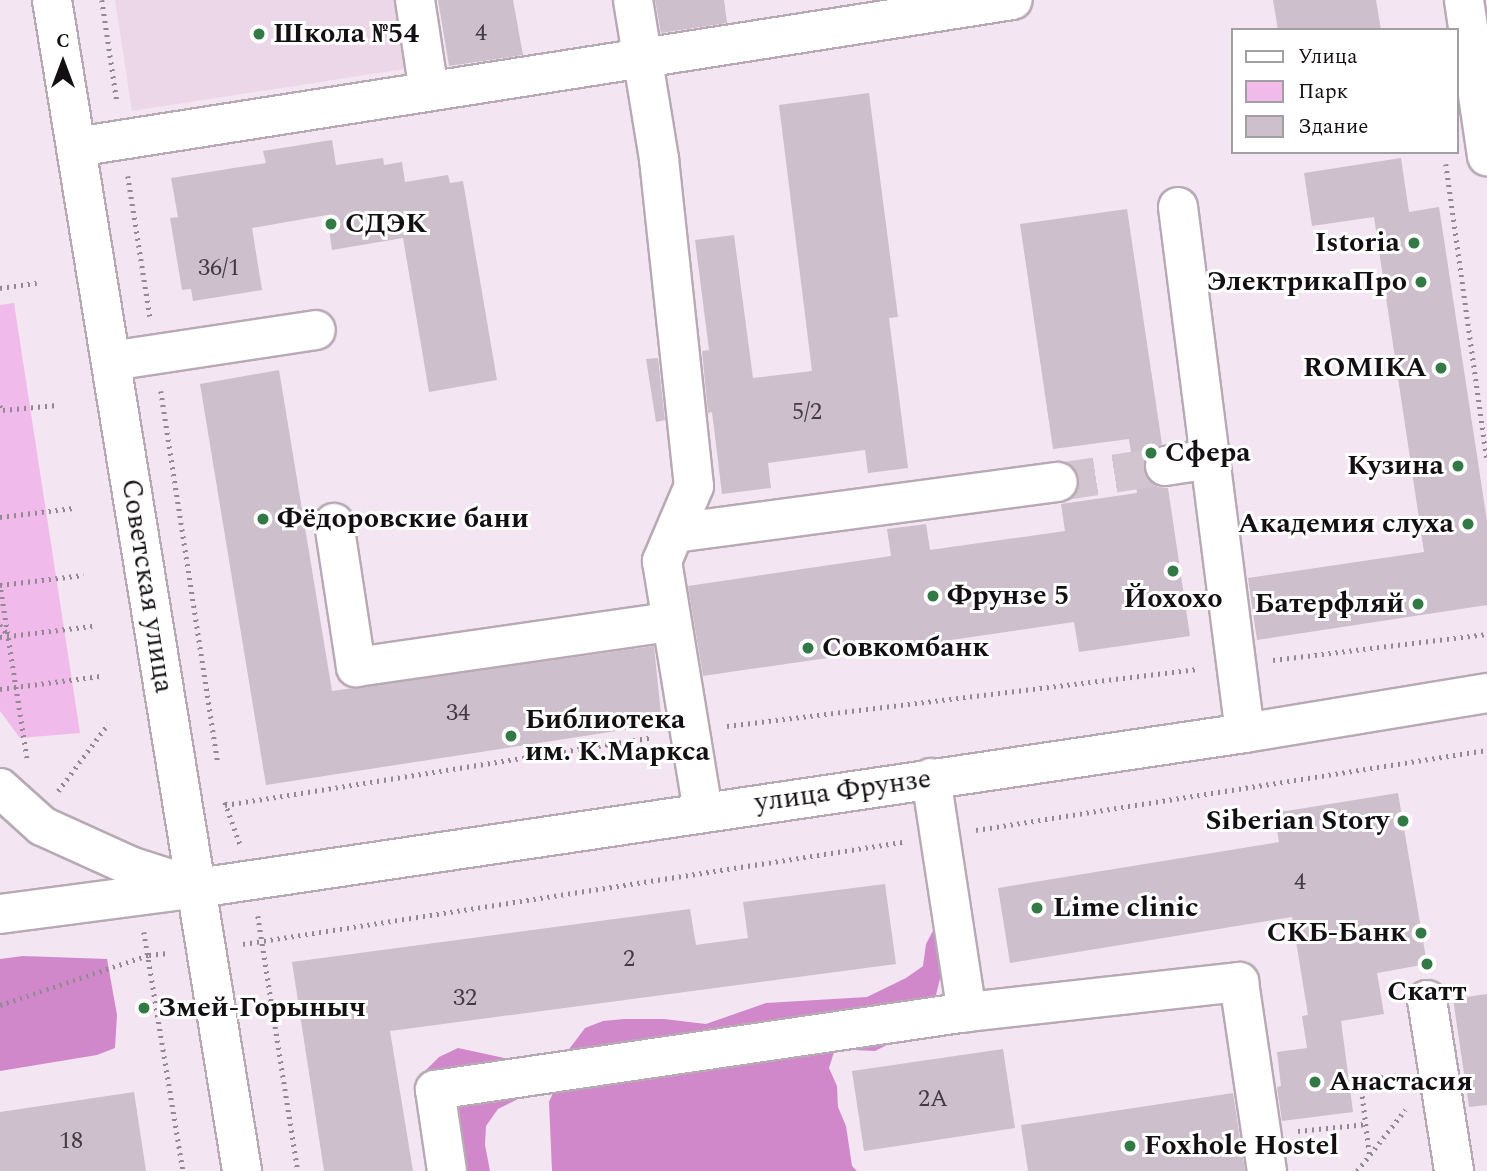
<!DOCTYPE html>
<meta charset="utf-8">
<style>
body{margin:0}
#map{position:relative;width:1487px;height:1171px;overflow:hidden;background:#f3e5f1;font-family:Spectral,serif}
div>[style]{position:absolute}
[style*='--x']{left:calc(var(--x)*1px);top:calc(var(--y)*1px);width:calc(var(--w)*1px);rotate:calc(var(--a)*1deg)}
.built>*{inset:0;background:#ecd7e9}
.green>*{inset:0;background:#f0baea}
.forest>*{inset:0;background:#d088ca}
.building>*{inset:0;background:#cdbfcc}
.minor-tunnel>*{height:38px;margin-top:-19px;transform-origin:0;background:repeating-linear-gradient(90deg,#d2c5d0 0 38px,transparent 0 57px)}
.path>*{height:4.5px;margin-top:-2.25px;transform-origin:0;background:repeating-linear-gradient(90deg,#938992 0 2px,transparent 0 7px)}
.roads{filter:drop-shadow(2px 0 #b7aab5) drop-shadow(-2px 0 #b7aab5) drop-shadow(0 2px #b7aab5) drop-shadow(0 -2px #b7aab5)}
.minor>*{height:38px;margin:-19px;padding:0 19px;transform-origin:19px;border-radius:19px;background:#fff}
.major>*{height:38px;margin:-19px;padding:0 19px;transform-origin:19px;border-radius:19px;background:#fff}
.dots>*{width:19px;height:19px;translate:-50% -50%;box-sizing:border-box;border:4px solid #fff;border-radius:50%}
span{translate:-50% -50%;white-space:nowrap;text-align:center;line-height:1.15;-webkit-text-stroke:6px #fff;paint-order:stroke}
.number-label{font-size:24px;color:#423b41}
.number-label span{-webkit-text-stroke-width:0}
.poi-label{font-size:28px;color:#140f13;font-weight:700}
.left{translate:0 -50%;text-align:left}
.right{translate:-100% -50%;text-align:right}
.street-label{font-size:28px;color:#140f13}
.legend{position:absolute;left:1231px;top:28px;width:228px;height:126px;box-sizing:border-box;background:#fff;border:2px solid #a19fa1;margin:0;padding:9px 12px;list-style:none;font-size:21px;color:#140f13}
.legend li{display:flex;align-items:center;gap:14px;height:35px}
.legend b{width:35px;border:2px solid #a19fa1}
.north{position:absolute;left:28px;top:28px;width:70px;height:70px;-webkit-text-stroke:5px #fff;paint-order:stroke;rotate:0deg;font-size:19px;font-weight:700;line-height:28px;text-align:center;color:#140f13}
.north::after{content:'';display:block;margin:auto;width:24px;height:32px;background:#140f13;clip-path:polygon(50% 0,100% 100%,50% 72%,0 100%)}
</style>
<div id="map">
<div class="built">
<div style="clip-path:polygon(115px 0,394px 0,404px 69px,132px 111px)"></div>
</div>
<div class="green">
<div style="clip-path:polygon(14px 303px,80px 733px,20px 738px,0 711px,0 305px)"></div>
</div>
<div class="forest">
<div style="clip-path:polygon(935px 927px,943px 966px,929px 1024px,875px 1051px,835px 1049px,829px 1068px,837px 1086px,838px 1107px,846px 1126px,852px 1166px,857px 1171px,552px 1171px,549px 1102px,557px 1084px,558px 1064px,585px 1028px,603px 1021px,624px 1019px,664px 1019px,706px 1024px,766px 1003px,867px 997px,906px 978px,923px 966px,926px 944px)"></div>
<div style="clip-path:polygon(23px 956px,107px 959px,117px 1015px,115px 1048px,97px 1055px,0 1071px,0 959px)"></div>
<div style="clip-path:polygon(458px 1048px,518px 1061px,523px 1080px,516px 1100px,498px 1109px,486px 1126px,485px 1145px,490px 1171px,431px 1171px,420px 1091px,425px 1071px,439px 1057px)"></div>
</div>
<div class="building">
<div style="clip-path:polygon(438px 0,513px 0,523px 55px,449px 66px)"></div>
<div style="clip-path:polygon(655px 0,724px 0,727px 23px,661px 33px)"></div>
<div style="clip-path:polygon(1273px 0,1376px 0,1381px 30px,1278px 30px)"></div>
<div style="clip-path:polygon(869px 93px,898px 317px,889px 318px,908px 468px,868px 473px,865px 450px,768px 463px,771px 488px,722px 494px,712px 412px,708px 413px,702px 351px,709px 350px,695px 240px,734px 235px,753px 378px,812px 371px,779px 105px)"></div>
<div style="clip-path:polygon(332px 140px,336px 165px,383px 158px,384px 165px,402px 162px,405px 182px,448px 175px,450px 183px,463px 181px,497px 380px,429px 392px,403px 238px,332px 250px,327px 215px,252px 228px,262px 290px,193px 301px,191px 289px,182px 290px,170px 218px,178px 217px,171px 178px,266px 163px,263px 151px)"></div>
<div style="clip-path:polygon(1401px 158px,1409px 212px,1439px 207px,1487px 521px,1487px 605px,1257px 640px,1248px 578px,1424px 552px,1374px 217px,1312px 226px,1304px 173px)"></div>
<div style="clip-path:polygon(1127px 209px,1162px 444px,1151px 449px,1145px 457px,1143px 469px,1148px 480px,1158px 487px,1168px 488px,1190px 636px,1079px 652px,1074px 622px,703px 676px,688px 586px,891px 556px,887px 529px,926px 524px,930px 550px,1065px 531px,1061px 504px,1137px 493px,1129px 439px,1053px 449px,1020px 224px)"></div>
<div style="clip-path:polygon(658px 358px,665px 420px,656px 422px,646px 359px)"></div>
<div style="clip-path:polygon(279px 370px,332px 691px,654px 646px,662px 724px,266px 785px,200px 384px)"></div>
<div style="clip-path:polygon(1398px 793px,1427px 964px,1377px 973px,1384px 1014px,1341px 1021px,1353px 1112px,1282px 1121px,1277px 1087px,1281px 1086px,1277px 1052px,1307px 1048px,1302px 1016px,1308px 1015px,1292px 917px,1010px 963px,998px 888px,1279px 842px,1274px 813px)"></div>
<div style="clip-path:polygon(885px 884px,896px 964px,390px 1031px,413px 1171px,324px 1171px,292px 962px,690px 909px,696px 945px,748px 938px,743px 902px)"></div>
<div style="clip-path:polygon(1487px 994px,1487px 1105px,1469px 1107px,1453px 999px)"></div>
<div style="clip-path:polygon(1003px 1049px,1015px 1128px,864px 1151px,852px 1071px)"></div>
<div style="clip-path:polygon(134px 1092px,146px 1171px,0 1171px,0 1112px)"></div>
<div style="clip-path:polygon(1233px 1093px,1245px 1171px,1028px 1171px,1021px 1125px)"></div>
</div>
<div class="minor-tunnel">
<div style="--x:1058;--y:482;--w:108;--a:-8.5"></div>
</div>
<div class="path">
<div style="--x:102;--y:0;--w:103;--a:81.6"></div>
<div style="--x:1446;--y:164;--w:300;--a:82.1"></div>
<div style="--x:128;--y:176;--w:142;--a:81.1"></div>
<div style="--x:0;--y:288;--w:37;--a:-8"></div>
<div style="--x:161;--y:391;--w:376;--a:81.3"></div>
<div style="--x:0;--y:406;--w:5;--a:53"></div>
<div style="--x:3;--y:410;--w:54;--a:-5.3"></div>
<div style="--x:0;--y:517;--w:74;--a:-7"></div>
<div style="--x:0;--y:583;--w:177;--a:81.2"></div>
<div style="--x:0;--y:585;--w:84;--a:-6.9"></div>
<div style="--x:0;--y:625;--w:13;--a:51"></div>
<div style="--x:0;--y:637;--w:93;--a:-6.8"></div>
<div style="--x:1273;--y:660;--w:216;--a:-6.9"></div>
<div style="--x:0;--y:689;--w:101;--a:-7.4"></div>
<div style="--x:727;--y:726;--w:474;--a:-6.9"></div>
<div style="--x:58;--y:791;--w:84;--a:-53.3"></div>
<div style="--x:225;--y:802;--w:45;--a:70.3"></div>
<div style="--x:225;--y:805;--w:433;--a:-9"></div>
<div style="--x:976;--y:830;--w:517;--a:-8.9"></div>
<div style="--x:258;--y:916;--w:258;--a:81.1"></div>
<div style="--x:144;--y:932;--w:242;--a:80.7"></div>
<div style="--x:243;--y:944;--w:667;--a:-8.8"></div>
<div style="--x:0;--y:1005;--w:157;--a:-18.6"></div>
<div style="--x:149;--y:955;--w:19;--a:-6"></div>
<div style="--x:1298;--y:1131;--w:69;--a:-5.8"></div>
<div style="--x:1369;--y:1154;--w:75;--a:-96.9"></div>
<div style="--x:1360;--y:1080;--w:41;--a:-7"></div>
<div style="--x:1357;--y:1171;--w:78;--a:-51.8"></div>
</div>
<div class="roads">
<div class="minor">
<div style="--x:52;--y:0;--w:1186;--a:80.78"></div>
<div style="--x:415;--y:0;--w:92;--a:81.3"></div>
<div style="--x:633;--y:0;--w:161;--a:80.7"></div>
<div style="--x:659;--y:159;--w:329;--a:83.9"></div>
<div style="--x:694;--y:486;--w:82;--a:113.1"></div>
<div style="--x:662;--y:561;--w:254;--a:80.7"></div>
<div style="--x:76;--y:147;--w:948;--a:-8.92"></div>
<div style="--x:1178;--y:207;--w:530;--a:82.74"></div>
<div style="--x:111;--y:361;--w:207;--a:-8.6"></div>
<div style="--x:1165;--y:466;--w:47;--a:-8.7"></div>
<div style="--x:334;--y:523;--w:146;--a:81.3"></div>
<div style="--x:356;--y:667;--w:317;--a:-8.2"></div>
<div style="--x:675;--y:533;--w:386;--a:-7.6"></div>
<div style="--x:931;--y:778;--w:237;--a:81.3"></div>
<div style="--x:1427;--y:1000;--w:173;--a:81"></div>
<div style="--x:447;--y:1171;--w:82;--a:-98.4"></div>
<div style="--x:435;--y:1090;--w:538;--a:-8.34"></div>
<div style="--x:967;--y:1012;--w:274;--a:-6.3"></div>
<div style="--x:1239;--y:982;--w:191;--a:81.6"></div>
</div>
<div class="major">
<div style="--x:1464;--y:0;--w:158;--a:81.6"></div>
<div style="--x:0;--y:788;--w:57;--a:42.1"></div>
<div style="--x:42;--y:826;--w:97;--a:24.4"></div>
<div style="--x:130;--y:866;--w:62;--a:17.9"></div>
<div style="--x:0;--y:914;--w:200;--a:-7.5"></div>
<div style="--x:198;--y:888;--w:1058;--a:-8.42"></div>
<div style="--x:1245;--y:733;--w:245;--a:-9.4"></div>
</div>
</div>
<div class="dots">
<div style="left:259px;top:34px;background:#327945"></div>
<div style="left:331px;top:224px;background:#327945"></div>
<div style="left:1414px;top:243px;background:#327945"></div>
<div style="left:1421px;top:282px;background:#327945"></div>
<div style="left:1441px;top:368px;background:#327945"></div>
<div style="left:1151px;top:453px;background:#327945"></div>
<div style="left:1458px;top:466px;background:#327945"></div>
<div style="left:263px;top:519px;background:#327945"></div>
<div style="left:1468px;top:524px;background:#327945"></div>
<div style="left:1173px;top:571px;background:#327945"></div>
<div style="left:933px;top:596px;background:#327945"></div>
<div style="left:1418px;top:604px;background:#327945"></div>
<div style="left:808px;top:648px;background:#327945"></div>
<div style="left:511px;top:736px;background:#327945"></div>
<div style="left:1403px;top:821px;background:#327945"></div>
<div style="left:1037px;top:908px;background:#327945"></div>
<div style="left:1421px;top:933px;background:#327945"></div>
<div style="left:1427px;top:964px;background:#327945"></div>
<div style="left:144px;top:1008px;background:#327945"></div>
<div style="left:1315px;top:1082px;background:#327945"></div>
<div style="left:1130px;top:1146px;background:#327945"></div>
</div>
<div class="number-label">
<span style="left:481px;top:34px">4</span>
<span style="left:219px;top:269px">36/1</span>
<span style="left:807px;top:413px">5/2</span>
<span style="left:458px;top:714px">34</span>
<span style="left:1300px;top:883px">4</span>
<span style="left:629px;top:960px">2</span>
<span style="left:465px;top:999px">32</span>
<span style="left:933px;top:1100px">2А</span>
<span style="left:71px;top:1142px">18</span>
</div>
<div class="poi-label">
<span class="left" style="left:273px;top:34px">Школа №54</span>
<span class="left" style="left:345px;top:224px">СДЭК</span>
<span class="right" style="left:1400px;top:243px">Istoria</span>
<span class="right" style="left:1407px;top:282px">ЭлектрикаПро</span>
<span class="right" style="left:1427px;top:368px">ROMIKA</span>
<span class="left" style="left:1165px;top:453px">Сфера</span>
<span class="right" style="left:1444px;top:466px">Кузина</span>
<span class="left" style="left:277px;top:519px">Фёдоровские бани</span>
<span class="right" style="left:1454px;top:524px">Академия слуха</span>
<span class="left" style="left:947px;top:596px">Фрунзе 5</span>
<span style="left:1173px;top:599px">Йохохо</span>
<span class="right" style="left:1404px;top:604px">Батерфляй</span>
<span class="left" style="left:822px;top:648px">Совкомбанк</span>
<span class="left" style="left:525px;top:736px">Библиотека<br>им. К.Маркса</span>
<span class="right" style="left:1389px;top:821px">Siberian Story</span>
<span class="left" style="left:1053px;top:908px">Lime clinic</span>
<span class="right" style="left:1407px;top:933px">СКБ-Банк</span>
<span style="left:1427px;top:992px">Скатт</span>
<span class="left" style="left:158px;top:1008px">Змей-Горыныч</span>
<span class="left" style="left:1329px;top:1082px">Анастасия</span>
<span class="left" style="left:1144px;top:1146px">Foxhole Hostel</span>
</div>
<div class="street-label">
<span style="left:147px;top:586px;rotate:81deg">Советская улица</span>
<span style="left:843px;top:791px;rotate:-8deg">улица Фрунзе</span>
</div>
<ul class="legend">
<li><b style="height:9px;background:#fff"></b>Улица</li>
<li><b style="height:19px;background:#f0baea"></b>Парк</li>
<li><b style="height:19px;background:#cdbfcc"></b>Здание</li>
</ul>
<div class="north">С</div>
</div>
